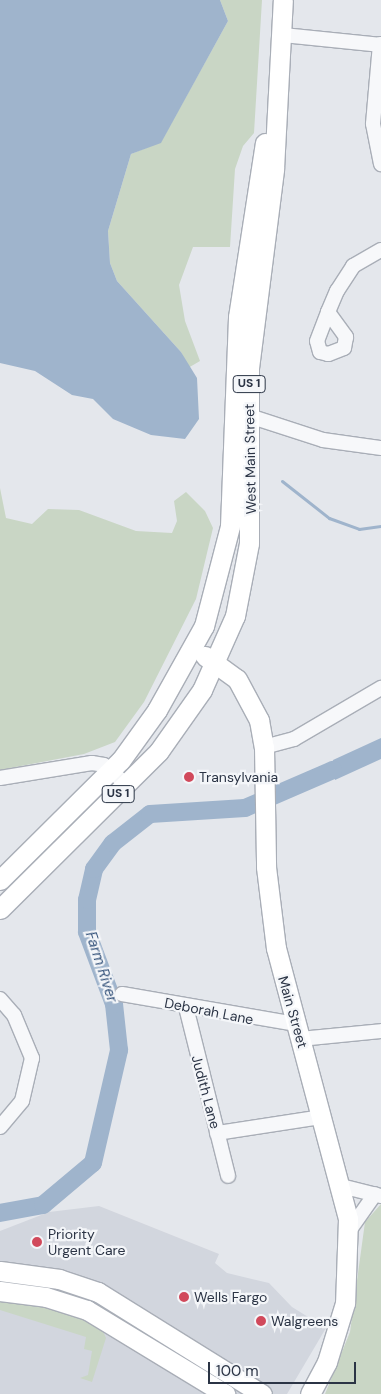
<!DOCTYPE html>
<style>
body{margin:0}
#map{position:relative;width:381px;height:1394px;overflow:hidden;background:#e4e7ec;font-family:"DM Sans",sans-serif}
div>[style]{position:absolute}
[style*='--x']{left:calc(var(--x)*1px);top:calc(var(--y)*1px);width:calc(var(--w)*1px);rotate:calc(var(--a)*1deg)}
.built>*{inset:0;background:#d2d6de}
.green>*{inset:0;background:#c9d6c5}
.water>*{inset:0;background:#9fb4cc}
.stream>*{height:3px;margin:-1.5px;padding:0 1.5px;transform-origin:1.5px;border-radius:1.5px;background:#9fb4cc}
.river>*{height:18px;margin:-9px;padding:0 9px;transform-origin:9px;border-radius:9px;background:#9fb4cc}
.roads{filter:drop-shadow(1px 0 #a9aeb7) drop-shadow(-1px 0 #a9aeb7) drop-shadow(0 1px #a9aeb7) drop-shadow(0 -1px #a9aeb7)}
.minor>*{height:14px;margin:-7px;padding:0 7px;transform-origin:7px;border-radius:7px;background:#f7f8fa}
.major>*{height:19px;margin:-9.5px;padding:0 9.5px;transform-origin:9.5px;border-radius:9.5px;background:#fff}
.dots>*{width:14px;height:14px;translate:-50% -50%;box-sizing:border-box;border:2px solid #f4f6f9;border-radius:50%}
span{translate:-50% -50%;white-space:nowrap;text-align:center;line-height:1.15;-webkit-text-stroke:4.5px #f4f6f9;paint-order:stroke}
.shield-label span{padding:1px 4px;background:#f4f6f9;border:1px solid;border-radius:4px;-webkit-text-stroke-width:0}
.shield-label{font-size:12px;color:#2b3445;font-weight:700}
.street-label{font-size:14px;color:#2b3445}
.poi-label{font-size:14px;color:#2b3445}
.left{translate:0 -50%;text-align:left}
.water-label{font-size:15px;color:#34527a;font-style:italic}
.scale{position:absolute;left:208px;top:1362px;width:148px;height:22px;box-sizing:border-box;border:2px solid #2b3445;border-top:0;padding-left:6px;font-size:15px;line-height:18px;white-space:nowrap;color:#2b3445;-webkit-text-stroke:4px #f4f6f9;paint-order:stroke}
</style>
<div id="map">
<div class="built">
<div style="clip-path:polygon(99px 1206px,219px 1254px,215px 1263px,227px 1273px,269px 1283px,292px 1307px,326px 1328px,287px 1394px,0 1394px,0 1231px,49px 1212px)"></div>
</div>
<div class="green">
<div style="clip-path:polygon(220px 0,262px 0,254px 133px,243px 146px,235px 169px,230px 247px,193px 247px,179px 285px,185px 321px,200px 361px,188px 368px,181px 352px,117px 281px,110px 263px,108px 231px,131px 154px,161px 142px,228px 21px)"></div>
<div style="clip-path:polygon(0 488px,6px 518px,32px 524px,48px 509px,79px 510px,136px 531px,172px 533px,177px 521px,174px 501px,186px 492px,205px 511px,213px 528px,196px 599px,144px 702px,115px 742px,84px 754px,0 770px)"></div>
<div style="clip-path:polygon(381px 1204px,381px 1394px,325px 1394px,350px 1332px,365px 1222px)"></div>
<div style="clip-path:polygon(0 1299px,72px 1312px,100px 1325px,106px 1338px,92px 1382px,80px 1378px,88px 1375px,92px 1351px,84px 1349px,86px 1337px,0 1310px)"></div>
</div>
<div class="water">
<div style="clip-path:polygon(0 0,220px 0,228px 21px,161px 143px,131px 154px,108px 231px,110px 263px,117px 281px,181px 352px,197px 378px,199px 419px,185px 439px,151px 435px,113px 419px,93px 399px,72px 395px,35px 371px,0 363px)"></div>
<div style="clip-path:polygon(381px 738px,381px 759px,335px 780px,333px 760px)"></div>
</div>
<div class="stream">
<div style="--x:282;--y:481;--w:60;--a:38.2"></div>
<div style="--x:329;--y:518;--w:32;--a:20"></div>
<div style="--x:359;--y:529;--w:22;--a:-8"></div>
</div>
<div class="river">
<div style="--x:0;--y:1213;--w:44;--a:-10.5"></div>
<div style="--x:43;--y:1205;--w:65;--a:-40"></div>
<div style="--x:93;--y:1163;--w:116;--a:-77"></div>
<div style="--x:119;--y:1050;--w:46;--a:-96.2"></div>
<div style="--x:114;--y:1004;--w:77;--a:-110.6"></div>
<div style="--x:87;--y:932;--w:32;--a:-90"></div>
<div style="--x:87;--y:900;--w:32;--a:-77"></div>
<div style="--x:94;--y:869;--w:32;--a:-54"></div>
<div style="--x:113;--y:843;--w:47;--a:-38.1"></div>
<div style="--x:150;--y:814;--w:95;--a:-3.6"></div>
<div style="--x:245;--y:808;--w:96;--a:-23.4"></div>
</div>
<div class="roads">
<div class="minor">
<div style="--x:283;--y:35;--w:99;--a:5.8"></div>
<div style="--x:380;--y:44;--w:80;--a:95"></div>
<div style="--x:373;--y:124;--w:41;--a:78.7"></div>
<div style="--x:328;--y:312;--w:31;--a:54"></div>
<div style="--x:346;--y:337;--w:11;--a:100"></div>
<div style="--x:344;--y:348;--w:17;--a:159"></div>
<div style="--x:328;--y:354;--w:8;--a:-166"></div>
<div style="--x:320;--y:352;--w:11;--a:-105"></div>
<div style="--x:317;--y:341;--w:31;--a:-69"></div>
<div style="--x:328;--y:312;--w:23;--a:-67"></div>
<div style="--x:337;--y:291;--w:30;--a:-57"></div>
<div style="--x:353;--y:266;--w:32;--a:-30"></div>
<div style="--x:240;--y:413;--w:87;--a:18"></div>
<div style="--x:323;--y:440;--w:59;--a:7.9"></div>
<div style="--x:264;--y:747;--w:31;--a:-15"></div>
<div style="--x:294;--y:739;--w:101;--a:-30.4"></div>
<div style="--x:0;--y:778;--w:93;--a:-9.3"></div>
<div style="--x:92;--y:763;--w:12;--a:9"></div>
<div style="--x:104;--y:765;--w:30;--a:41"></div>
<div style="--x:122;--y:994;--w:177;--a:9.8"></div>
<div style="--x:0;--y:999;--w:21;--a:49"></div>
<div style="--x:14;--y:1015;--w:47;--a:67.3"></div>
<div style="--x:32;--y:1058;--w:44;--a:103.1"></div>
<div style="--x:22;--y:1101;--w:34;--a:130"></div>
<div style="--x:186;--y:1007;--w:174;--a:76"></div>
<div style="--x:300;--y:1039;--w:81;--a:-5.6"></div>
<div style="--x:217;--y:1133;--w:106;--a:-8.7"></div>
<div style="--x:341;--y:1186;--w:41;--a:14"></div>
<div style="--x:349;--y:1231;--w:45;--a:-54.9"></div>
</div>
<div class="major">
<div style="--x:205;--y:656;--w:39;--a:36"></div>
<div style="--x:237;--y:679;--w:47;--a:61.8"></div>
<div style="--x:259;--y:720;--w:27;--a:80"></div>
<div style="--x:264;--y:747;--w:120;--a:89"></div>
<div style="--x:266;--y:867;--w:82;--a:83"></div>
<div style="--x:276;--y:948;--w:280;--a:75.1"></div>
<div style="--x:348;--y:1219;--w:84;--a:92"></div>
<div style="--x:345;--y:1303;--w:62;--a:107"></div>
<div style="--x:327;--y:1362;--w:36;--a:118"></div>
<div style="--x:0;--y:880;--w:170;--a:-44.8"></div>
<div style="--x:121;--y:760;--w:62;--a:-54.2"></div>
<div style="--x:157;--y:710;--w:96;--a:-60.8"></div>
<div style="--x:204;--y:626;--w:103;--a:-75.4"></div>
<div style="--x:230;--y:526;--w:209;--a:-87.8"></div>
<div style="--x:238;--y:317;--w:176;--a:-81.2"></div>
<div style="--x:0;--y:909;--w:224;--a:-44.8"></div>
<div style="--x:159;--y:751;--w:75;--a:-54.8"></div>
<div style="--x:202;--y:690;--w:81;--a:-66"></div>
<div style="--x:235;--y:616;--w:74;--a:-79.1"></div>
<div style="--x:249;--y:543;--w:175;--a:-90"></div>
<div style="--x:249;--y:368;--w:201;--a:-82.8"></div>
<div style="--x:274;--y:169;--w:169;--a:-87"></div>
<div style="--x:0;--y:1271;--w:60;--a:7.7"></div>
<div style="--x:59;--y:1279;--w:41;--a:18.4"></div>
<div style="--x:98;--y:1292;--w:193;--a:31.9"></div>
<div style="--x:0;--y:1291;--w:46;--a:7.4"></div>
<div style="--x:46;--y:1297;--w:43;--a:17.6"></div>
<div style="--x:87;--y:1310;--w:162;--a:31.3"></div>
</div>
</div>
<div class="dots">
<div style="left:189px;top:777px;background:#d1495b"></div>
<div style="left:37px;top:1242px;background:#d1495b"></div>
<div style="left:184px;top:1297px;background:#d1495b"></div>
<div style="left:261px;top:1321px;background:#d1495b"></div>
</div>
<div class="shield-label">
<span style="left:249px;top:384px">US 1</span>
<span style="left:118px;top:794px">US 1</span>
</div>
<div class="street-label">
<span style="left:250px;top:459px;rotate:-91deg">West Main Street</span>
<span style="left:209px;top:1011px;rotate:11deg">Deborah Lane</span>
<span style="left:293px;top:1012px;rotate:74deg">Main Street</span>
<span style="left:206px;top:1092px;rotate:75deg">Judith Lane</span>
</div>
<div class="poi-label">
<span class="left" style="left:199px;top:777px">Transylvania</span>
<span class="left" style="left:48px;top:1242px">Priority<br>Urgent Care</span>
<span class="left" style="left:194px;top:1297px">Wells Fargo</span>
<span class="left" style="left:271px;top:1321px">Walgreens</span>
</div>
<div class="water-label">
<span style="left:101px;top:967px;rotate:72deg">Farm River</span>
</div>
<div class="scale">100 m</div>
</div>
